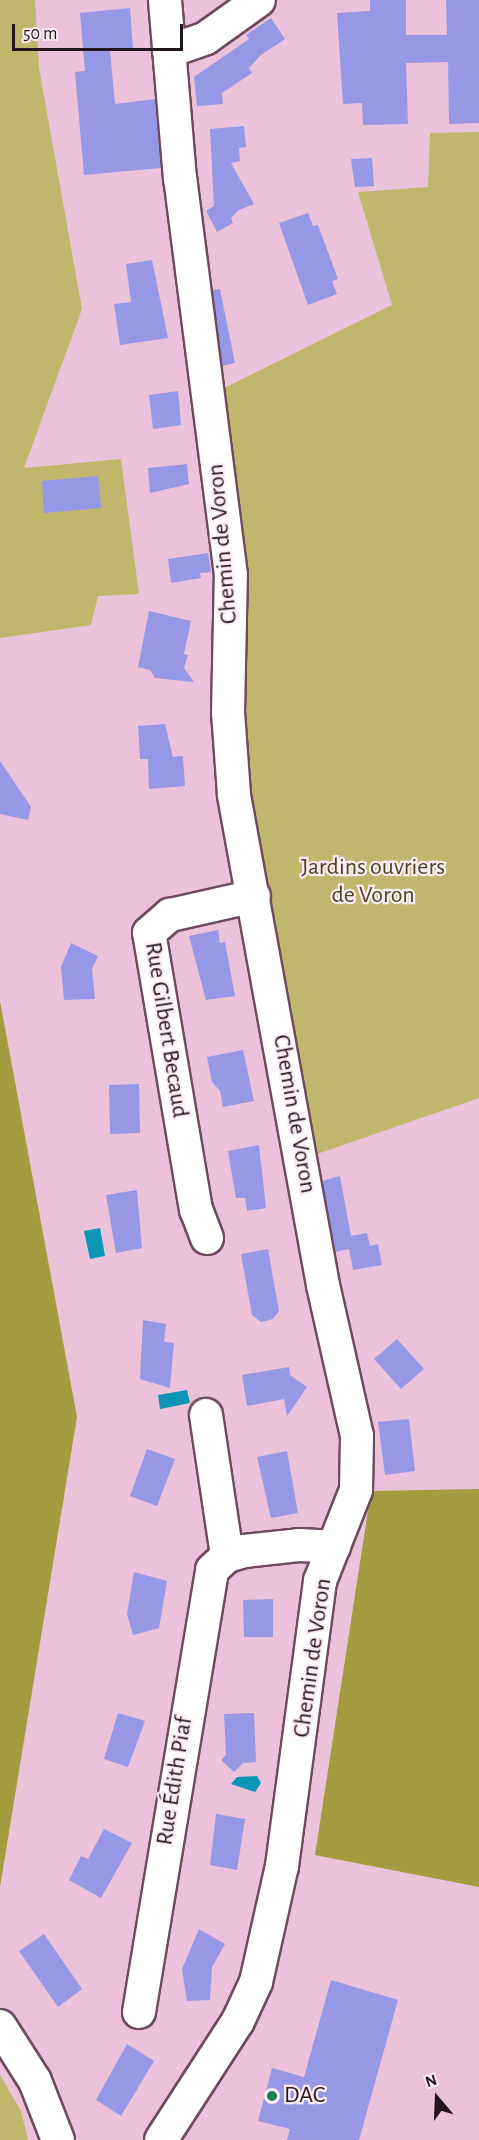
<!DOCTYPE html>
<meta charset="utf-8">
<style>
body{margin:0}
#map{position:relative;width:479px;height:2140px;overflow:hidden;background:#ecc1da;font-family:"Alegreya Sans",sans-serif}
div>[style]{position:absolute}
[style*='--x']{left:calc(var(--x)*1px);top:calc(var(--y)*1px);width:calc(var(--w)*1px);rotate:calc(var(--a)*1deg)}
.green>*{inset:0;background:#c0b76d}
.forest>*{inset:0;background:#a69a3f}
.water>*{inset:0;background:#0d95b8}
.building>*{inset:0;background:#9698e6}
.roads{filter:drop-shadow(2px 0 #6e4a60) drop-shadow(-2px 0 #6e4a60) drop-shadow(0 2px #6e4a60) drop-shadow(0 -2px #6e4a60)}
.minor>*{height:32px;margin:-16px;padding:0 16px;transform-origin:16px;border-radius:16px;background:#fff}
.dots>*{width:16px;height:16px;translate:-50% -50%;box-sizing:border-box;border:3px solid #fdebf5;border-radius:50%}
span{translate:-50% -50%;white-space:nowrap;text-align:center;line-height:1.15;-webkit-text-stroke:4.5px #fdebf5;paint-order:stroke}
.street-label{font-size:24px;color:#24151e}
.park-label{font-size:24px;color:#4a451f}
.poi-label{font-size:24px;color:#24151e}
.left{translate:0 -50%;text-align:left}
.north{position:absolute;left:407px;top:2068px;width:60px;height:60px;-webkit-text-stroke:4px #fdebf5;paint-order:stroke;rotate:341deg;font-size:16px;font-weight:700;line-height:24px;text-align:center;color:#24151e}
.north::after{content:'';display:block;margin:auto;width:21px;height:27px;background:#24151e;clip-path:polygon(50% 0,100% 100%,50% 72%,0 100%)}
.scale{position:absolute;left:12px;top:24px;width:171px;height:27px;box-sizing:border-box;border:3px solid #24151e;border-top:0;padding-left:8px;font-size:18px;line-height:21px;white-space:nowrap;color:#24151e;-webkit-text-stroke:4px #fdebf5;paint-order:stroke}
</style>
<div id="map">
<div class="green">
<div style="clip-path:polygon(0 0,35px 0,39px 68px,82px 309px,24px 468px,121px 459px,139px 594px,98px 596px,91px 625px,0 638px)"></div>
<div style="clip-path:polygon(479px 132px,479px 1098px,317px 1154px,243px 783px,214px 393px,392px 305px,358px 192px,428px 187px,430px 133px)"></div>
<div style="clip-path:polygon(0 2075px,21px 2111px,28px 2140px,0 2140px)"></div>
</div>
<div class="forest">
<div style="clip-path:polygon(0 1001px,77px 1417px,0 1887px)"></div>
<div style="clip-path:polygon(479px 1489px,479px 1887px,315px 1855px,371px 1491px)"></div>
</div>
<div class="water">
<div style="clip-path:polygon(100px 1228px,105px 1256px,90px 1259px,84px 1231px)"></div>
<div style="clip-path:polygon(187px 1390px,190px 1403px,160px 1409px,158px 1395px)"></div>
<div style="clip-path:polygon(257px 1776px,261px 1783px,255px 1792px,231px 1784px,237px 1777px)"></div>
</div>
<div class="building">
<div style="clip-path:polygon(370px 0,406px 0,406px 35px,447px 35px,446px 0,479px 0,479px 123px,449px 124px,448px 62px,406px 63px,408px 124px,363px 125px,362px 103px,343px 104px,337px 13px,370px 11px)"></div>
<div style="clip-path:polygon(130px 8px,133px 49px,110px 51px,115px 104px,155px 99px,161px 168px,84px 175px,75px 72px,85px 71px,80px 13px)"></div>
<div style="clip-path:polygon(271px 18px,285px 39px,261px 55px,249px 68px,252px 73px,222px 93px,223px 104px,197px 106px,194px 77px,249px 39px,246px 35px)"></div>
<div style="clip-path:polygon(244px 126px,246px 147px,239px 148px,240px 161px,231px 163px,254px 204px,239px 210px,231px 218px,233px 223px,217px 232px,206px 211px,214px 206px,210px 129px)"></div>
<div style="clip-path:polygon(372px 158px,374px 186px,355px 187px,351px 159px)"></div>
<div style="clip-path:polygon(308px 213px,313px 226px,318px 225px,338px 279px,332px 281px,337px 294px,308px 305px,279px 223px)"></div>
<div style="clip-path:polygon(152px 260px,168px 338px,120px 345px,114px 304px,131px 302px,126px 264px)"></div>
<div style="clip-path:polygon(220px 289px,235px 363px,222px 366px,212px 290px)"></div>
<div style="clip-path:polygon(178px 391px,181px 425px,153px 429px,149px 395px)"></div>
<div style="clip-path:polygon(187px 464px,189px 484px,150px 493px,148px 468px)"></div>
<div style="clip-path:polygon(98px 476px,101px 508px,44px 513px,42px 481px)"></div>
<div style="clip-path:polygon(208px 553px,211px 572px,200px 573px,201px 578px,171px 583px,168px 559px)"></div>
<div style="clip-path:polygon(149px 611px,191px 621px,184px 654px,188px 655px,184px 668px,194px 682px,155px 678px,150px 670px,138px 667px)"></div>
<div style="clip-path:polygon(165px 724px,173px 757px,183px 756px,185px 786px,149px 789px,148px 759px,140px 759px,138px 726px)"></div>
<div style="clip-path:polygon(0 761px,31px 807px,28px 820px,0 814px)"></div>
<div style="clip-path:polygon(218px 930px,220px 943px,225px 942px,235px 996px,206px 1000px,189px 936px)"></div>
<div style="clip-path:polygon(71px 943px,98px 956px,92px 969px,95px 999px,64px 1000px,61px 967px)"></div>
<div style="clip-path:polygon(243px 1050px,254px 1101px,223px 1107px,220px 1091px,212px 1082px,207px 1057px)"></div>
<div style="clip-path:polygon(139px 1084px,140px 1133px,110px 1134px,109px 1085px)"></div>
<div style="clip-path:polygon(259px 1145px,266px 1208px,247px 1211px,245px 1198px,236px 1198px,228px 1151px)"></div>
<div style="clip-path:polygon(340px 1176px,351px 1236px,367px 1233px,370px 1246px,378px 1244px,382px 1265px,353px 1270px,349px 1249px,335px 1252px,322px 1181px)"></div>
<div style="clip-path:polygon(137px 1190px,142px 1248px,116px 1253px,106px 1195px)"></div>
<div style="clip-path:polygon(268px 1249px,279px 1311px,273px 1319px,261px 1322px,252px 1315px,241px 1254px)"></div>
<div style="clip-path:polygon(143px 1320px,166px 1324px,164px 1342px,174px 1343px,170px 1388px,140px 1379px)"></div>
<div style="clip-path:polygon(397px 1339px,424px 1369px,401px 1389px,374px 1359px)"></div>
<div style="clip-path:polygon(289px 1367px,290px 1375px,307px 1387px,287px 1416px,284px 1399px,247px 1406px,242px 1375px)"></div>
<div style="clip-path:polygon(409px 1419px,415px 1471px,385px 1475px,378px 1422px)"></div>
<div style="clip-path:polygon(147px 1449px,175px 1459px,157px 1506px,130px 1496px)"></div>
<div style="clip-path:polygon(287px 1451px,298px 1513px,271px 1518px,257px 1457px)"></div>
<div style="clip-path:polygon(134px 1572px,167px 1581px,159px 1628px,133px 1635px,127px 1614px)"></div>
<div style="clip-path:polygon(273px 1599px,273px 1637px,244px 1637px,243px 1600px)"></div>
<div style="clip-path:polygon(118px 1713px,145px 1721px,128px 1767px,104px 1759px)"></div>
<div style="clip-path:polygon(254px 1713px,256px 1762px,243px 1763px,234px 1772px,221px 1760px,226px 1755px,224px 1714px)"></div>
<div style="clip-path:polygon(216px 1814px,245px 1819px,237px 1870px,210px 1865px)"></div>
<div style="clip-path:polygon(104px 1829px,132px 1843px,101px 1898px,69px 1880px,81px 1856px,88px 1859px)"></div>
<div style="clip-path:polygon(199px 1929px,225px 1944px,212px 1967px,210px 2000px,187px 2001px,182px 1969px)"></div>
<div style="clip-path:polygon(44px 1934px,82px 1989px,58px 2007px,19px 1951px)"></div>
<div style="clip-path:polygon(331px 1980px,398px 2000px,359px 2140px,287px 2140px,290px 2129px,258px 2121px,272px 2068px,304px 2077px)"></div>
<div style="clip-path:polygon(127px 2044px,154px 2061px,121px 2116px,96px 2100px)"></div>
</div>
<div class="roads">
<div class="minor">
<div style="--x:169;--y:51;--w:39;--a:-19"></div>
<div style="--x:206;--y:38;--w:65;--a:-35.6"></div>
<div style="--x:207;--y:1238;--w:30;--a:-111"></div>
<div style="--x:196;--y:1210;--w:281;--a:-99.6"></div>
<div style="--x:149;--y:933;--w:28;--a:-41"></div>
<div style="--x:170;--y:915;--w:86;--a:-12.7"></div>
<div style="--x:206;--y:1415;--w:143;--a:81.5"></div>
<div style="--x:139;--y:2012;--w:448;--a:-80.6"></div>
<div style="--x:212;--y:1570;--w:21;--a:-43"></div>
<div style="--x:227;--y:1556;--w:18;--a:-16"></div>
<div style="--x:244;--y:1551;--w:55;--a:-6.2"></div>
<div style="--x:299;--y:1545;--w:35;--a:3"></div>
<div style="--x:0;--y:2026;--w:65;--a:57.5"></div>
<div style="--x:35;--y:2081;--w:63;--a:68.7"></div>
<div style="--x:161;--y:2140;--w:142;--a:-57.1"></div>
<div style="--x:238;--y:2021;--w:43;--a:-65.2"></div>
<div style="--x:256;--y:1982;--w:119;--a:-77.4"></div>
<div style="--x:282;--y:1866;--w:288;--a:-82.4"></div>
<div style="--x:320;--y:1581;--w:98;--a:-68.4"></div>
<div style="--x:356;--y:1490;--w:54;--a:-88.9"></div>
<div style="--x:357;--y:1436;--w:155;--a:-102.7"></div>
<div style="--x:323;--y:1285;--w:499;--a:-100.3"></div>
<div style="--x:234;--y:794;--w:81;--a:-94.2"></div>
<div style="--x:228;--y:713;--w:138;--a:-88.8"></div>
<div style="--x:231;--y:575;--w:399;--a:-97.3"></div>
<div style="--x:180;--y:179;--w:180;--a:-94.8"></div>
</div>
</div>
<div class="dots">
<div style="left:272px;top:2096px;background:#197f59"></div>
</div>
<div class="street-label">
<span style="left:223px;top:544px;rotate:-95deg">Chemin de Voron</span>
<span style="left:166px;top:1030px;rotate:81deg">Rue Gilbert Becaud</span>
<span style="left:294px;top:1114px;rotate:80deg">Chemin de Voron</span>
<span style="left:313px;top:1658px;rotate:-82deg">Chemin de Voron</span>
<span style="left:175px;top:1781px;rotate:-81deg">Rue Édith Piaf</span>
</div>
<div class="park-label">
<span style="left:373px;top:882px">Jardins ouvriers<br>de Voron</span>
</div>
<div class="poi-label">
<span class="left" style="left:284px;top:2096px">DAC</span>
</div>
<div class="north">N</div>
<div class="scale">50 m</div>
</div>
